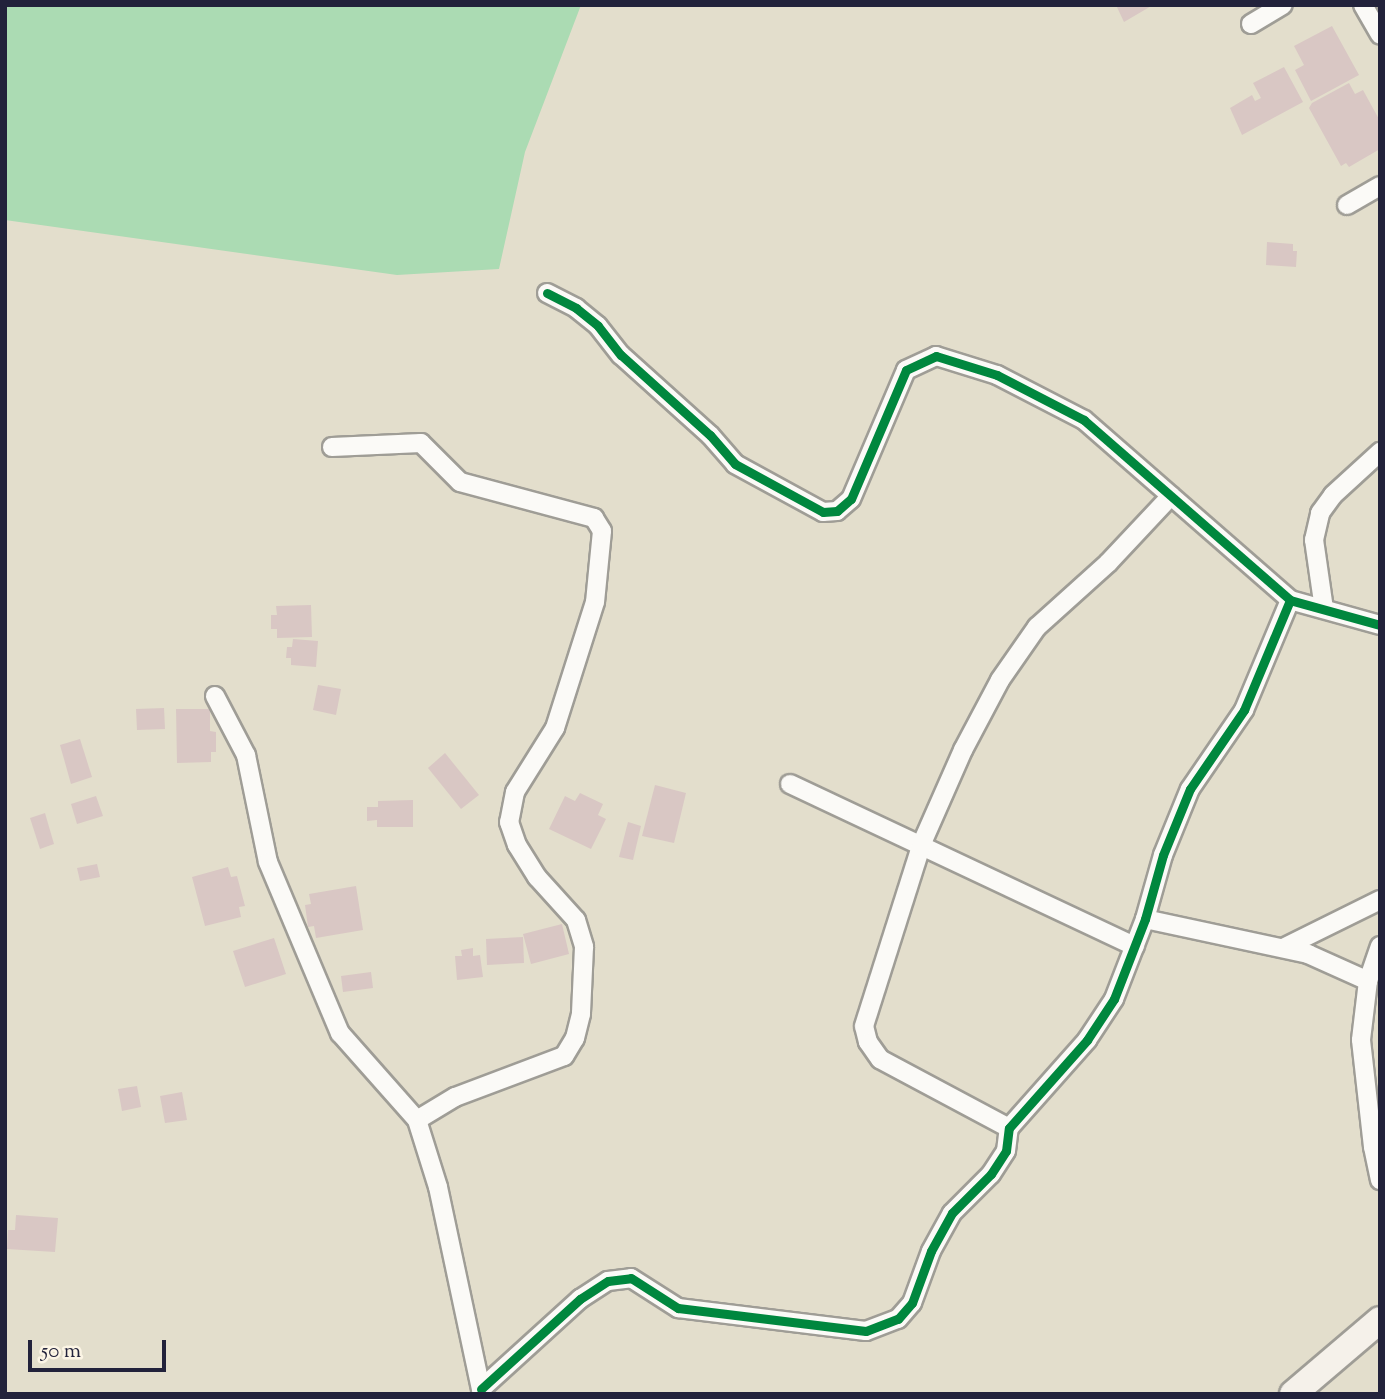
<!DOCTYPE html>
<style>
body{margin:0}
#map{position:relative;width:1385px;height:1399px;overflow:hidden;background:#e3decc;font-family:"Sorts Mill Goudy",serif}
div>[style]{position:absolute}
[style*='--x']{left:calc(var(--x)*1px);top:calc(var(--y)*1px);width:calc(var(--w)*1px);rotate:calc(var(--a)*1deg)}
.green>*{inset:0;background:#abdbb3}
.building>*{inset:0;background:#d9c7c4}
.roads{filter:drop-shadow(2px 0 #9f9d96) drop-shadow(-2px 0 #9f9d96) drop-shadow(0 2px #9f9d96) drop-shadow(0 -2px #9f9d96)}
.street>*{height:18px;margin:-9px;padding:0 9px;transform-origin:9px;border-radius:9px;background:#fbfaf7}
.secondary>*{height:26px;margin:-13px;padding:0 13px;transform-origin:13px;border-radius:13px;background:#f5f1ea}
.cycleway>*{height:9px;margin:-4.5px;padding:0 4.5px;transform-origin:4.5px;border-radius:4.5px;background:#00873e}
span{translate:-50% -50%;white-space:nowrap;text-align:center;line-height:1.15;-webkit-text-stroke:6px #fcf5e5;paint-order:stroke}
.frame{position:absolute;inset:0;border:7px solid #22223b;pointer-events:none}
.scale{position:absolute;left:28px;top:1340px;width:138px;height:32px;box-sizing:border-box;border:4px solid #22223b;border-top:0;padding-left:9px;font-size:21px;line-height:24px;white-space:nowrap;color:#22223b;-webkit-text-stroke:5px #fcf5e5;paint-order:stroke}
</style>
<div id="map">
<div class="green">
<div style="clip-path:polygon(5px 5px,581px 5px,525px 152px,499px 269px,397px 275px,5px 220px)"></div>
</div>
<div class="building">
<div style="clip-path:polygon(1116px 5px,1153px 5px,1124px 22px)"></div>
<div style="clip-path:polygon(1332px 26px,1359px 75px,1311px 101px,1295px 70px,1304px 65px,1294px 46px)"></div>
<div style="clip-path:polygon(1284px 67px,1303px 102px,1242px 135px,1230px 108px,1252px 95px,1255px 101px,1261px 98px,1253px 83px)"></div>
<div style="clip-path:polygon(1349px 83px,1355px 94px,1363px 90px,1380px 121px,1380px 149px,1349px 167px,1346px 163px,1341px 166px,1309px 108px,1312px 103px)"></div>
<div style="clip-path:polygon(1267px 242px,1293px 244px,1293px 251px,1297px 251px,1296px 267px,1266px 265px)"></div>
<div style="clip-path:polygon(311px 605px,312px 637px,277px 638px,277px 629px,271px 629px,271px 615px,277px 615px,276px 606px)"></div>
<div style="clip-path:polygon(293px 639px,318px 641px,316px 667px,291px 665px,291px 658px,286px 658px,287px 647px,292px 647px)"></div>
<div style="clip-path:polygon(318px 685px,341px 689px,336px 715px,313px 710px)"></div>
<div style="clip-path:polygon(164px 708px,165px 729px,137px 730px,136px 709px)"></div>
<div style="clip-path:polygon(176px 709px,210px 709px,210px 731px,216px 732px,216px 752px,211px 752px,211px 762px,177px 763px)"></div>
<div style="clip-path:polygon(80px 739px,92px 777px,71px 784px,60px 745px)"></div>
<div style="clip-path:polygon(445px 753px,479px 795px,461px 809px,428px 768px)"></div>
<div style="clip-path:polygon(655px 785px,686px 793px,674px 843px,642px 836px)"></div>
<div style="clip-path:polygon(580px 793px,603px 804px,598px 815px,606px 819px,591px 849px,549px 829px,565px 796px,575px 801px)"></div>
<div style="clip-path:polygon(96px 796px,103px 816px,77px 824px,71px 804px)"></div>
<div style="clip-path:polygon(413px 800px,413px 827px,377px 827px,377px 820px,367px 821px,367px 807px,378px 807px,378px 801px)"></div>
<div style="clip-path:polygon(45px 813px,54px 844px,40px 849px,30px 818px)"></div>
<div style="clip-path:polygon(628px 822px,641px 826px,633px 860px,619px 857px)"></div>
<div style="clip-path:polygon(97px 864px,100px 877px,80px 881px,77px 868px)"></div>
<div style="clip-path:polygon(228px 867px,231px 877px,237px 876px,245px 906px,239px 907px,241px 917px,205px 926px,192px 877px)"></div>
<div style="clip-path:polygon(356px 886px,363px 930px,316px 938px,314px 926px,308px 927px,305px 905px,311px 904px,309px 894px)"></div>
<div style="clip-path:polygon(562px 924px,569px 954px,531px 964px,523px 934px)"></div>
<div style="clip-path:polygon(523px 937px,524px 963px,487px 965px,486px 939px)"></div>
<div style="clip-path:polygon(274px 938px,286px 974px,245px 987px,233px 951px)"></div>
<div style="clip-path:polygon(473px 948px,473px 956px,480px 955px,483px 977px,457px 980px,455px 956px,462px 956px,461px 950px)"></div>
<div style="clip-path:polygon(371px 972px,373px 988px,343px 992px,341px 976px)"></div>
<div style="clip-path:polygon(137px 1086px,141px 1107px,122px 1111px,118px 1089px)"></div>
<div style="clip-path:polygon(182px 1092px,187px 1120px,165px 1123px,160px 1096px)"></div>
<div style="clip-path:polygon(16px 1215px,58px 1218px,55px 1252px,7px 1249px,8px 1230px,15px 1230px)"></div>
</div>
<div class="roads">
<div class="street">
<div style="--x:1363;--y:5;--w:34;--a:60"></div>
<div style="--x:1251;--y:24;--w:37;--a:-31"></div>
<div style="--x:1347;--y:205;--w:38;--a:-30"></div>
<div style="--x:547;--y:293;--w:33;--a:27"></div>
<div style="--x:576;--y:308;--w:28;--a:39"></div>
<div style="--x:598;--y:326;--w:37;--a:52"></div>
<div style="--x:621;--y:355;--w:120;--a:42"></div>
<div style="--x:710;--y:435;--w:38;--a:49"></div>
<div style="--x:735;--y:464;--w:100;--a:28.6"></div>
<div style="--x:823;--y:512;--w:14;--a:-4"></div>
<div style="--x:837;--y:511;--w:18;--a:-41"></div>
<div style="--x:851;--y:499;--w:140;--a:-66.9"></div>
<div style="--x:906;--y:370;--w:33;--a:-25"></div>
<div style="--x:936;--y:356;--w:64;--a:17.3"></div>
<div style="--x:997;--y:375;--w:98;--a:27.3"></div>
<div style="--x:1084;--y:420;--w:274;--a:41.1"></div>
<div style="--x:1290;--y:600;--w:93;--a:15.5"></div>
<div style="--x:332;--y:447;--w:89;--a:-2.6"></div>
<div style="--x:421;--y:443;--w:55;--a:45"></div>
<div style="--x:460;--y:482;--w:139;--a:15"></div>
<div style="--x:594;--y:518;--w:15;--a:58"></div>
<div style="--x:602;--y:531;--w:71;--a:95.6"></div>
<div style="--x:595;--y:602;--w:132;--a:107.6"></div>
<div style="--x:555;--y:728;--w:75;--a:122"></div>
<div style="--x:515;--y:792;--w:31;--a:101"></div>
<div style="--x:509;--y:822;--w:24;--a:71"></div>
<div style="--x:517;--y:845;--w:38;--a:58"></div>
<div style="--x:537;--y:877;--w:58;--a:47.8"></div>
<div style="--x:576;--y:920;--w:28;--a:73"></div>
<div style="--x:584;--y:947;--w:67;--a:92.6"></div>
<div style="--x:581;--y:1014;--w:25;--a:104"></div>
<div style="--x:575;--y:1038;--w:21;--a:121"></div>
<div style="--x:564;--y:1056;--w:116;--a:159.4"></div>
<div style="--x:455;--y:1097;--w:44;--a:148.8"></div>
<div style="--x:1324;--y:609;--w:70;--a:-98.2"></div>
<div style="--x:1314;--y:540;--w:28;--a:-77"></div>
<div style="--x:1320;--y:513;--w:22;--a:-54"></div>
<div style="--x:1333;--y:495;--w:64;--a:-42.5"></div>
<div style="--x:215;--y:696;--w:67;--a:62.3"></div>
<div style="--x:246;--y:755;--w:109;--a:78.4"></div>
<div style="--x:268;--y:862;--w:186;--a:67.2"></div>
<div style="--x:340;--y:1033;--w:116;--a:48.5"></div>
<div style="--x:417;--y:1120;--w:70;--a:72.6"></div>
<div style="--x:438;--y:1187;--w:212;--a:78"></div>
<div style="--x:790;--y:784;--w:381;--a:25.2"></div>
<div style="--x:1145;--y:919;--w:167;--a:12.1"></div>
<div style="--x:1308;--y:954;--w:66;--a:24.2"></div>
<div style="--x:1380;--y:946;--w:37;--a:109"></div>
<div style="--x:1368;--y:981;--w:59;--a:96.8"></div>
<div style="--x:1361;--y:1040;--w:108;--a:83.6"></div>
<div style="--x:1373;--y:1147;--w:34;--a:78"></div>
<div style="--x:1283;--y:948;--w:108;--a:-26.3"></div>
<div style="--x:1009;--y:1128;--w:146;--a:-151.9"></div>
<div style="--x:880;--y:1059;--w:21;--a:-125"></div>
<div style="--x:868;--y:1042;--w:16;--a:-104"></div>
<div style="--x:864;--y:1026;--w:192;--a:-72.4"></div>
<div style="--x:922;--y:843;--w:102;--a:-66.2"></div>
<div style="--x:963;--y:750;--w:79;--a:-62.1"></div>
<div style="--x:1000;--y:680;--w:65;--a:-55.1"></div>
<div style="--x:1037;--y:627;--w:96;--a:-42"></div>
<div style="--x:1108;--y:563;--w:92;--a:-46.8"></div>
<div style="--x:481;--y:1389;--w:134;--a:-42.3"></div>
<div style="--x:580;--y:1299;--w:33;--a:-33"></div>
<div style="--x:608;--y:1281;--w:23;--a:-7"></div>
<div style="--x:631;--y:1278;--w:56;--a:32.6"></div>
<div style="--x:678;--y:1308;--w:189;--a:7"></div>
<div style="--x:866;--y:1331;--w:34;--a:-21"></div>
<div style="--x:898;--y:1319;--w:21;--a:-49"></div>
<div style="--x:912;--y:1303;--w:55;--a:-69.9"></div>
<div style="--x:931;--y:1251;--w:43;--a:-61.1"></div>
<div style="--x:952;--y:1213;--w:55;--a:-45"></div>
<div style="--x:991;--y:1174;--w:27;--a:-57"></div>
<div style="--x:1006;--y:1151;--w:23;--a:-83"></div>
<div style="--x:1009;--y:1128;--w:118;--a:-48.4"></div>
<div style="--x:1087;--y:1040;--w:49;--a:-56.6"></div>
<div style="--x:1114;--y:999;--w:86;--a:-68.8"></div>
<div style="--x:1145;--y:919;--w:66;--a:-74.3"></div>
<div style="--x:1163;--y:855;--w:71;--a:-67.8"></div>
<div style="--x:1190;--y:789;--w:96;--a:-55.6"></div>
<div style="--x:1244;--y:710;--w:119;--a:-67.3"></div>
</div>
<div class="secondary">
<div style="--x:1293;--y:1394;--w:114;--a:-40.4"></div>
</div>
</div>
<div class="cycleway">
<div style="--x:547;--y:293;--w:33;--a:27"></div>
<div style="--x:576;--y:308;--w:28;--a:39"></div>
<div style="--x:598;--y:326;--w:37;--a:52"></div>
<div style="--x:621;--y:355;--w:120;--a:42"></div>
<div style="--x:710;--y:435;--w:38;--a:49"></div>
<div style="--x:735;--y:464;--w:100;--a:28.6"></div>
<div style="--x:823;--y:512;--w:14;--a:-4"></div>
<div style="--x:837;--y:511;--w:18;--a:-41"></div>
<div style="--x:851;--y:499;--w:140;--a:-66.9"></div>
<div style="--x:906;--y:370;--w:33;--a:-25"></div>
<div style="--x:936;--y:356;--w:64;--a:17.3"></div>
<div style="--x:997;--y:375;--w:98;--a:27.3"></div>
<div style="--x:1084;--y:420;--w:274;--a:41.1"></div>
<div style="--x:1290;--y:600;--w:93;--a:15.5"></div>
<div style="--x:481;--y:1389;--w:134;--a:-42.3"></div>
<div style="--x:580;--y:1299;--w:33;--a:-33"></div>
<div style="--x:608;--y:1281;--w:23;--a:-7"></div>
<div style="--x:631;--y:1278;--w:56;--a:32.6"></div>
<div style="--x:678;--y:1308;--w:189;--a:7"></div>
<div style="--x:866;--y:1331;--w:34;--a:-21"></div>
<div style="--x:898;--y:1319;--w:21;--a:-49"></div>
<div style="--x:912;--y:1303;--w:55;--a:-69.9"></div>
<div style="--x:931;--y:1251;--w:43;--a:-61.1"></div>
<div style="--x:952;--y:1213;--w:55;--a:-45"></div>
<div style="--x:991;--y:1174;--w:27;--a:-57"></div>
<div style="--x:1006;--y:1151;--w:23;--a:-83"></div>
<div style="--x:1009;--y:1128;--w:118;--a:-48.4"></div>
<div style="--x:1087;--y:1040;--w:49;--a:-56.6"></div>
<div style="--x:1114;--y:999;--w:86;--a:-68.8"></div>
<div style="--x:1145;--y:919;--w:66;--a:-74.3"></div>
<div style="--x:1163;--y:855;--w:71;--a:-67.8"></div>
<div style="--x:1190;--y:789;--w:96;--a:-55.6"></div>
<div style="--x:1244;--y:710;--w:119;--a:-67.3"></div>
</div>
<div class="frame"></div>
<div class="scale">50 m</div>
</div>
